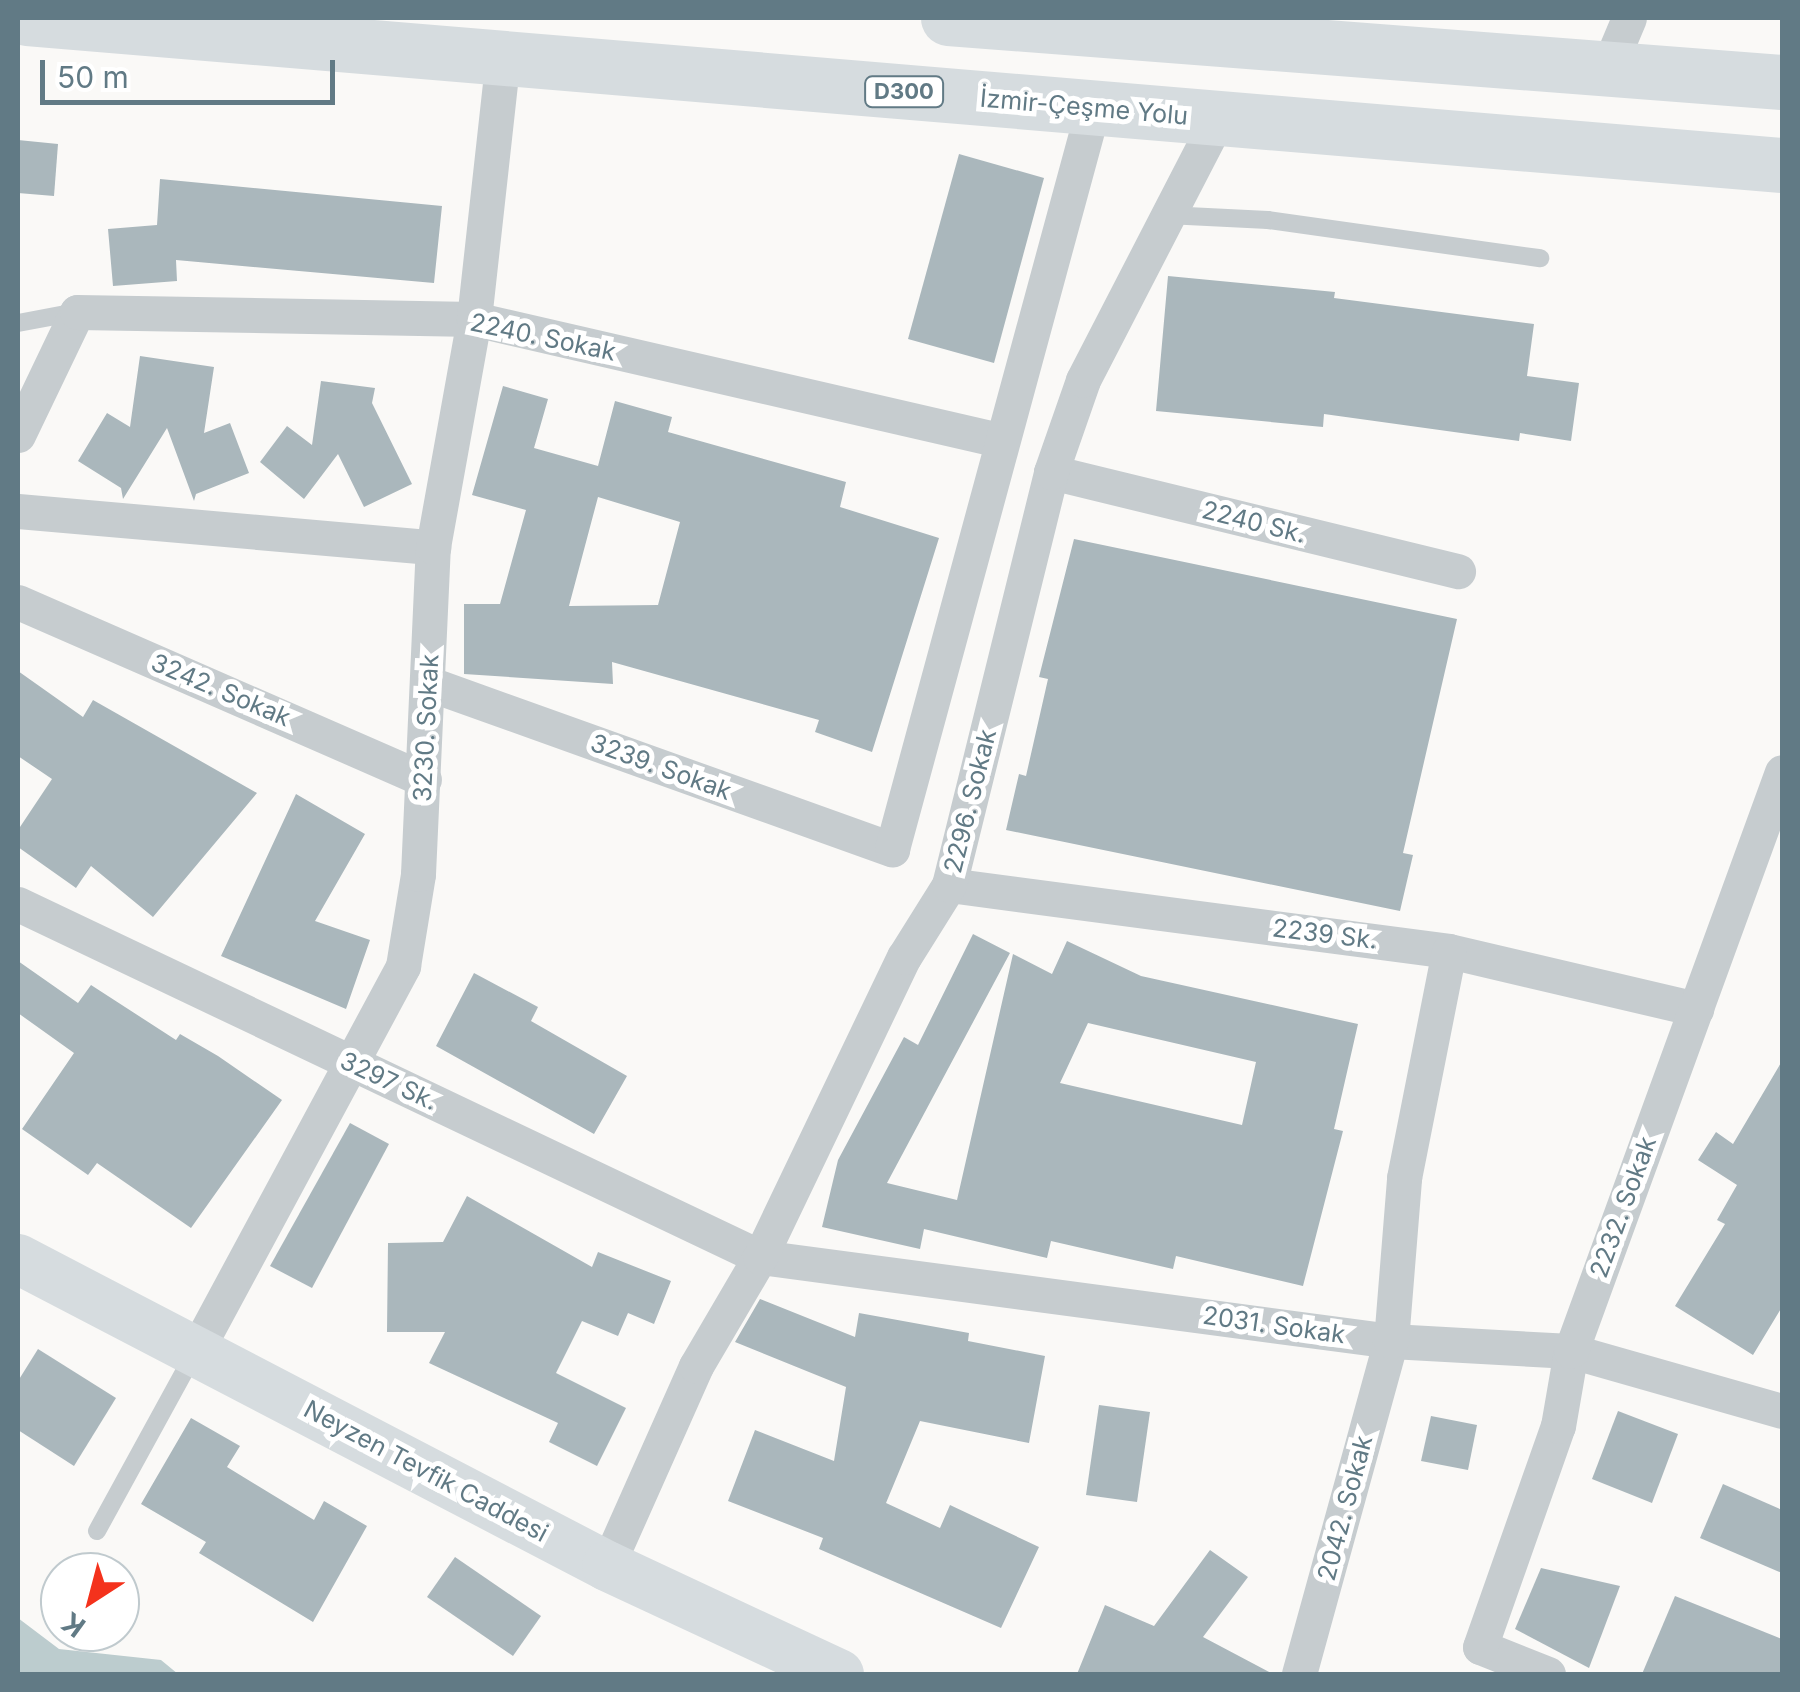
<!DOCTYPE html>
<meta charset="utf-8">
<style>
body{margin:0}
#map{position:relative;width:1800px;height:1692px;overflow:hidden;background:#faf9f7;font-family:Inter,sans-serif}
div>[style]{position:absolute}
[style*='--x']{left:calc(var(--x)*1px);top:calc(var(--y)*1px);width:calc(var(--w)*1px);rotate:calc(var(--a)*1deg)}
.water>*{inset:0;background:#bcccce}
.building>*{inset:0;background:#aab7bc}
.lane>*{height:18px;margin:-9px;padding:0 9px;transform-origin:9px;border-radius:9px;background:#c6cccf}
.street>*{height:35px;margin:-17.5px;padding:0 17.5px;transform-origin:17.5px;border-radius:17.5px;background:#c6cccf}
.secondary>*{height:50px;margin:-25px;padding:0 25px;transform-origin:25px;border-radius:25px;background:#d6dcdf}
.highway>*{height:55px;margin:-27.5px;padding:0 27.5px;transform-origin:27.5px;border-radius:27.5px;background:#d6dcdf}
span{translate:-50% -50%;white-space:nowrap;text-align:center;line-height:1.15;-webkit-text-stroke:10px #fff;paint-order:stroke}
.shield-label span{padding:2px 8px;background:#fff;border:2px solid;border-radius:8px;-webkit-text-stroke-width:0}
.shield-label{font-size:22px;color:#617a85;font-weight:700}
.street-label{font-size:25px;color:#617a85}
.frame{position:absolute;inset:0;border:20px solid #617a85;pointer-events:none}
.north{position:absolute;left:40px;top:1552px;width:100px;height:100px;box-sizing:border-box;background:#fff;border:2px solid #c0cace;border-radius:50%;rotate:216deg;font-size:28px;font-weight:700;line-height:40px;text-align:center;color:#617a85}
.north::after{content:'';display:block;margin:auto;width:35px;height:45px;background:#f4321c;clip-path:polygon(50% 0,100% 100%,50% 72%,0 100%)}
.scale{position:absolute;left:40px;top:60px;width:295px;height:45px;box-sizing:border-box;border:5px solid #617a85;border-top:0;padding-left:12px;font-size:30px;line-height:35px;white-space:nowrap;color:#617a85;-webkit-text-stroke:8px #fff;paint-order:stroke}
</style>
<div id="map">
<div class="water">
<div style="clip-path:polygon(18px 1618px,59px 1649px,161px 1660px,178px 1674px,18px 1674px)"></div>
</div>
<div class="building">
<div style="clip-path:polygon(18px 140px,58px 144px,54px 196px,18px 193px)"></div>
<div style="clip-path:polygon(959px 154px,1044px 178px,994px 363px,908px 339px)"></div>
<div style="clip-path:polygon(160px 179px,442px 206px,434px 283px,176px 260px,177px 281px,113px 286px,108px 229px,157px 225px)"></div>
<div style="clip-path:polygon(1168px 276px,1335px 292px,1334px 298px,1534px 324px,1527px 376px,1579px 383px,1571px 441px,1520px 433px,1519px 441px,1324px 414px,1323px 427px,1156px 411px)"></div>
<div style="clip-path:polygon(140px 356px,214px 367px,204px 433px,230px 423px,249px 473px,196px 494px,194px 501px,167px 428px,123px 499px,121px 488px,78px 461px,107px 413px,130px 427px)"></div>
<div style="clip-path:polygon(321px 381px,375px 388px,372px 403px,412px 484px,364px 507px,338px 454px,304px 499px,260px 462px,287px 426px,312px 445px)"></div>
<div style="clip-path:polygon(evenodd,503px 386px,548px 399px,534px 448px,598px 466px,615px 401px,672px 417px,668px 432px,846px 482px,840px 507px,939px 538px,872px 752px,815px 732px,819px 720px,612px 662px,613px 684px,464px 674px,464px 604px,500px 604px,526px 510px,472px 495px,503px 386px,598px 497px,680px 522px,658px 605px,569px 606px,598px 497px)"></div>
<div style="clip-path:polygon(1074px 539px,1457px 619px,1403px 853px,1413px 855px,1400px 911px,1006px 830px,1019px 774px,1026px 776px,1048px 679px,1039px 677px)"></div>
<div style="clip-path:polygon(18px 671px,83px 717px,93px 700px,257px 793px,153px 917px,91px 866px,76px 888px,18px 847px,18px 830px,52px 779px,18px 756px)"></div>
<div style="clip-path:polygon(296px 794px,365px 834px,315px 921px,370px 940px,346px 1009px,221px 956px)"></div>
<div style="clip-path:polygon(evenodd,973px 934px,1010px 953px,887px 1183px,957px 1200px,1013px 954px,1052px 974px,1067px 941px,1141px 976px,1358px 1024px,1334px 1129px,1343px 1131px,1303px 1286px,1176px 1256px,1173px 1269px,1051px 1241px,1047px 1258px,924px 1229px,920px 1249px,822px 1227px,838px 1160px,904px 1037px,918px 1045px,973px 934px,1088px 1023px,1256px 1062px,1242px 1125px,1060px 1083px,1088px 1023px)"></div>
<div style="clip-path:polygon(18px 961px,78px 1003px,91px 985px,176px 1040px,180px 1034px,218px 1056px,282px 1100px,191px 1228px,97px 1163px,88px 1175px,22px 1129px,74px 1053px,18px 1013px)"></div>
<div style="clip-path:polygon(474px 973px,538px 1007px,531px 1021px,627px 1076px,594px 1134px,436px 1046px)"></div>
<div style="clip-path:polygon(1782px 1061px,1782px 1307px,1753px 1355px,1675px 1306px,1725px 1224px,1717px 1220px,1737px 1185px,1698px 1160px,1716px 1132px,1733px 1144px)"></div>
<div style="clip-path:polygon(350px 1123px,389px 1144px,312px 1288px,270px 1266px)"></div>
<div style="clip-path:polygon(467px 1196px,592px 1267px,598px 1252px,671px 1281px,654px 1324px,628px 1313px,618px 1336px,582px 1321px,556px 1373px,626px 1408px,597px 1466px,549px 1442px,558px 1423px,429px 1363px,445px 1332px,387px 1332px,388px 1243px,443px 1242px)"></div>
<div style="clip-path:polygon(760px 1299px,855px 1337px,859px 1313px,969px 1333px,968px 1341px,1045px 1356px,1029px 1443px,920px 1421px,886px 1503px,940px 1528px,950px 1505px,1039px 1547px,1001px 1628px,819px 1549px,823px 1538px,728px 1501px,755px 1430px,834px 1461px,846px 1387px,735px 1342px)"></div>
<div style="clip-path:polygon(38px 1349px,116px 1398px,74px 1466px,18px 1430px,18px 1381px)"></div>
<div style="clip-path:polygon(1099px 1405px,1150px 1412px,1137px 1502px,1086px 1495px)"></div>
<div style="clip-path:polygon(1618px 1411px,1678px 1434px,1652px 1503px,1592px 1479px)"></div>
<div style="clip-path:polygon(1431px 1416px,1477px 1425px,1468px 1470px,1421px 1461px)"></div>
<div style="clip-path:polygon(191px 1418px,240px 1446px,227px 1467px,314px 1520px,324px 1501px,367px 1526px,313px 1622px,199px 1553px,206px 1542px,141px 1504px)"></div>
<div style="clip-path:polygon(1723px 1484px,1782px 1510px,1782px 1573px,1700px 1538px)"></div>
<div style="clip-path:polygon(1210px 1550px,1248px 1577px,1203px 1637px,1273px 1674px,1077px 1674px,1105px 1605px,1154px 1626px)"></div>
<div style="clip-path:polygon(455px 1557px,541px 1616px,513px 1656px,427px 1597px)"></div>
<div style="clip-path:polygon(1541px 1568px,1620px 1586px,1589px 1668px,1515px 1629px)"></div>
<div style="clip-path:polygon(1675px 1596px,1782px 1639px,1782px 1674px,1642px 1674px)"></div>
</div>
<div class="lane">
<div style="--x:1167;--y:215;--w:101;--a:2.8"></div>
<div style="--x:1268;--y:220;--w:275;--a:8"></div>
<div style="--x:18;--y:323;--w:59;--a:-10.7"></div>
<div style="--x:97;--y:1531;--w:200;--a:-61.3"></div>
</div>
<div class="street">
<div style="--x:1608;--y:68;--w:54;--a:-67.2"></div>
<div style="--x:18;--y:435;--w:136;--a:-64.4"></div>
<div style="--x:77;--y:312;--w:397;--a:1"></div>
<div style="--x:474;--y:319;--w:539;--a:12.98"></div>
<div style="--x:1051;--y:472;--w:419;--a:13.7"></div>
<div style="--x:18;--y:511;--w:417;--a:5"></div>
<div style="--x:18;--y:602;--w:443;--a:23.6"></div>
<div style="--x:430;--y:684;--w:491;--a:19.7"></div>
<div style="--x:892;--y:849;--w:768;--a:-74.82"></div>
<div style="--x:949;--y:885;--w:504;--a:7.52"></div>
<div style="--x:1449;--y:951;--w:254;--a:13.2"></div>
<div style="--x:18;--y:904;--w:822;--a:25.44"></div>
<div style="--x:760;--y:1257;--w:637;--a:7.58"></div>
<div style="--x:1391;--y:1341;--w:180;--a:3.2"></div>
<div style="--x:1571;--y:1351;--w:219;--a:15.9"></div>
<div style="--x:197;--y:1349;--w:435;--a:-61.7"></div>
<div style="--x:403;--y:966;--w:93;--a:-80.7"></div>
<div style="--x:418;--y:874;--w:327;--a:-87.4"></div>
<div style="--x:433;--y:547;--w:232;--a:-79.8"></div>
<div style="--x:474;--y:319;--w:263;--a:-83.7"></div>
<div style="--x:607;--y:1566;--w:219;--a:-66"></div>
<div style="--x:696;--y:1366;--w:126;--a:-59.6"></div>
<div style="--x:760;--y:1257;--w:333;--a:-64.4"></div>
<div style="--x:904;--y:957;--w:85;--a:-58"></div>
<div style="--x:949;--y:885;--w:425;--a:-76.1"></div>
<div style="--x:1051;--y:472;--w:97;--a:-70.8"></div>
<div style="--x:1083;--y:380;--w:295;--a:-62.7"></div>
<div style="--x:1299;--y:1674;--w:345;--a:-74.6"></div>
<div style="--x:1391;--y:1341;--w:164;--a:-85.4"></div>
<div style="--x:1404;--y:1178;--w:231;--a:-78.8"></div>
<div style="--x:1548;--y:1674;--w:73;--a:-158.3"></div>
<div style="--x:1480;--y:1647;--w:234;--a:-70.6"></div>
<div style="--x:1558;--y:1426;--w:76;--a:-80.2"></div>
<div style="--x:1571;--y:1351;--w:616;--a:-69.98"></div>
</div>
<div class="secondary">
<div style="--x:18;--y:1259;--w:664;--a:27.53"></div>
<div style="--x:607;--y:1566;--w:256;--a:25"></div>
</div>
<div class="highway">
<div style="--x:27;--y:18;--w:1761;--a:4.79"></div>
<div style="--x:948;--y:18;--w:836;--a:4.39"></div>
</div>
<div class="shield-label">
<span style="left:904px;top:92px">D300</span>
</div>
<div class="street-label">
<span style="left:1084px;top:107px;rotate:5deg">İzmir-Çeşme Yolu</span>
<span style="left:543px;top:337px;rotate:12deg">2240. Sokak</span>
<span style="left:1254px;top:522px;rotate:14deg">2240 Sk.</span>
<span style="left:221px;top:690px;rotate:23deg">3242. Sokak</span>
<span style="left:426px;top:728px;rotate:-87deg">3230. Sokak</span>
<span style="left:661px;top:767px;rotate:20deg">3239. Sokak</span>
<span style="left:970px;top:801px;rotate:-76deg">2296. Sokak</span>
<span style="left:1325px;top:934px;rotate:7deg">2239 Sk.</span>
<span style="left:389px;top:1081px;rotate:25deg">3297 Sk.</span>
<span style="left:1623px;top:1207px;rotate:-70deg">2232. Sokak</span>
<span style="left:1274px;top:1325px;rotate:8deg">2031. Sokak</span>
<span style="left:426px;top:1471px;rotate:28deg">Neyzen Tevfik Caddesi</span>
<span style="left:1345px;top:1508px;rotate:-75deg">2042. Sokak</span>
</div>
<div class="frame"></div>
<div class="north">K</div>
<div class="scale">50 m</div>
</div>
